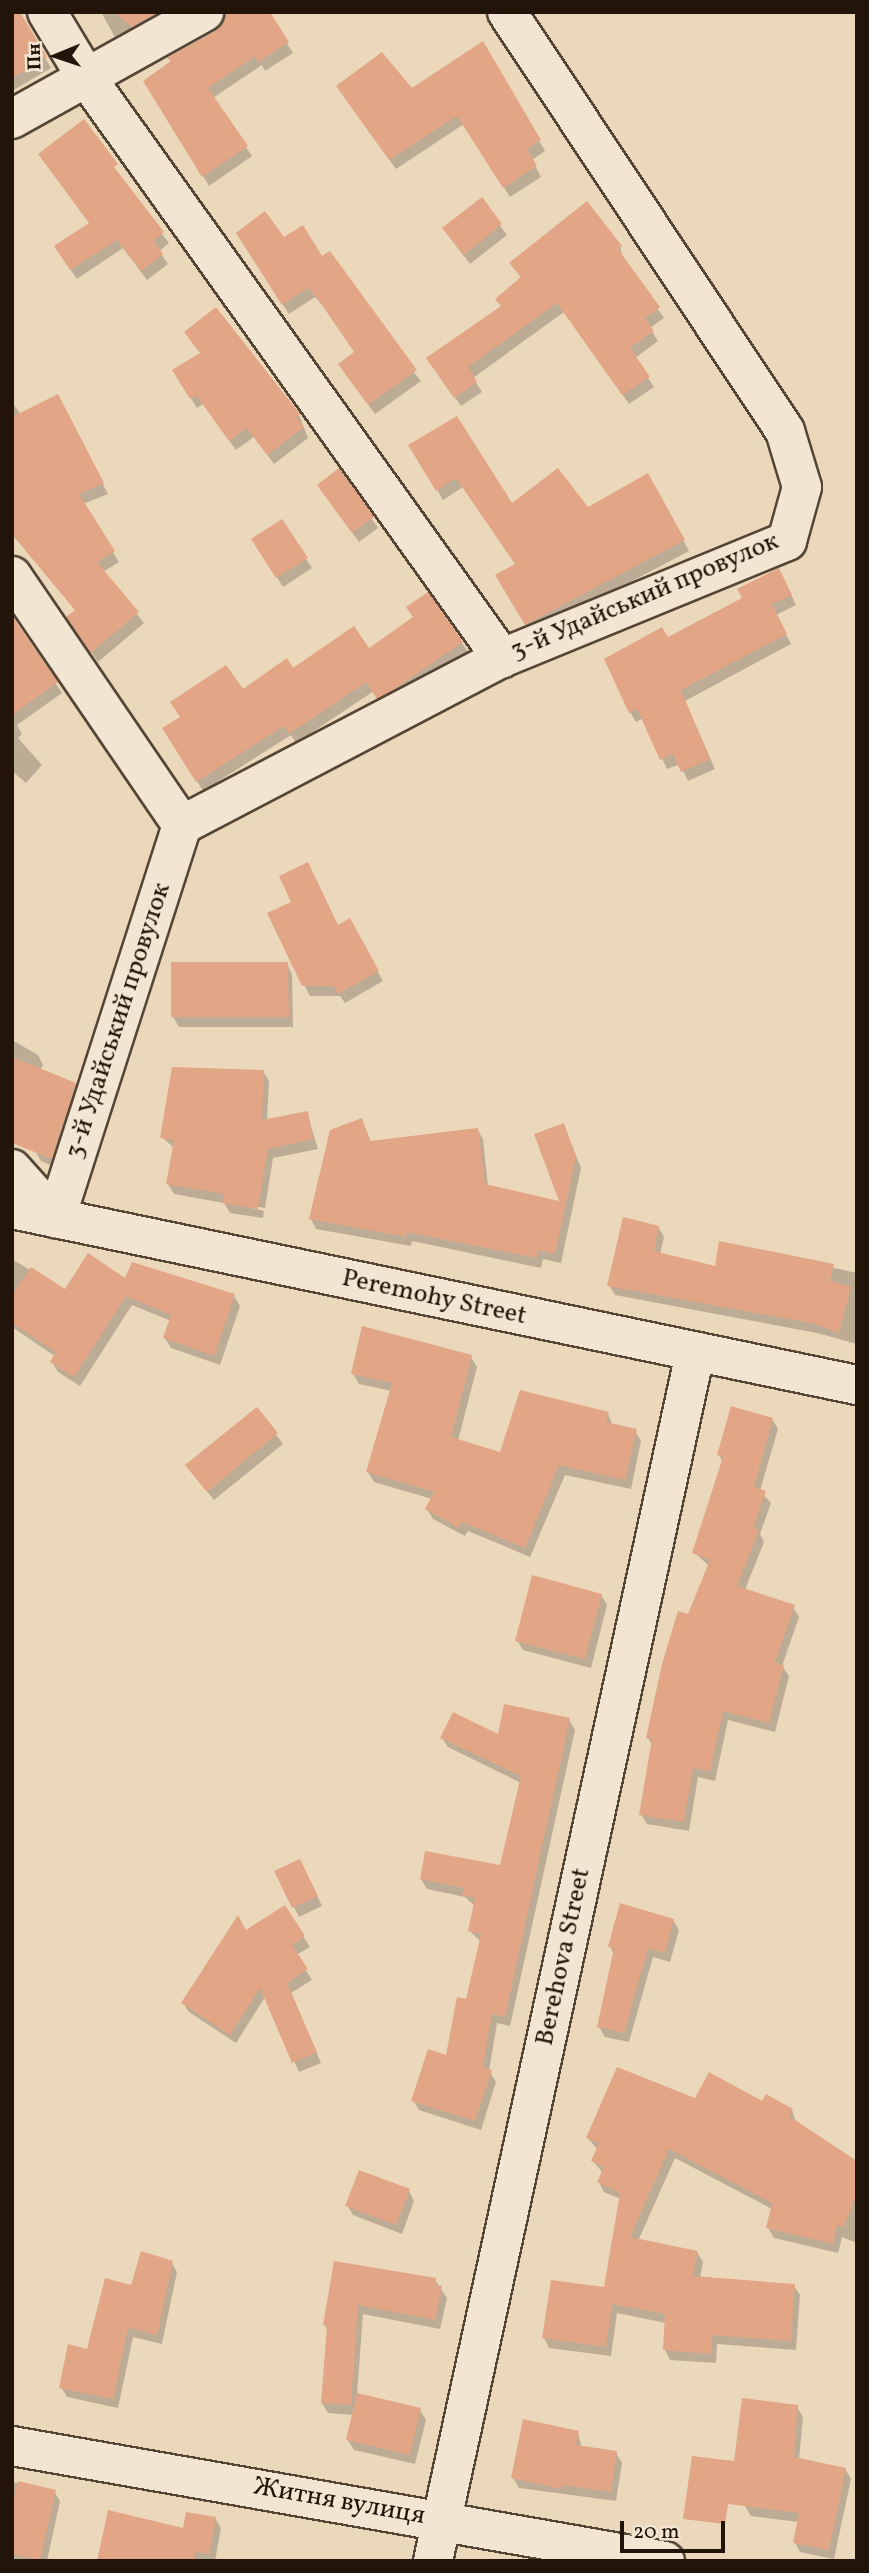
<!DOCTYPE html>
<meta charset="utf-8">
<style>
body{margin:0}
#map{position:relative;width:869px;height:2573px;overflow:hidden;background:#ebd8bb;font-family:Vollkorn,serif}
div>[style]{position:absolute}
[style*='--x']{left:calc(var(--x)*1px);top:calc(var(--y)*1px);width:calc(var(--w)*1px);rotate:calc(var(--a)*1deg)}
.shadow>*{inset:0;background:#0003}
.building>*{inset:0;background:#e2a585}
.roads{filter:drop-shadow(2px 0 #544535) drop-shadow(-2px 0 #544535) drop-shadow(0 2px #544535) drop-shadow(0 -2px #544535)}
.minor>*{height:38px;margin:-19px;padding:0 19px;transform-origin:19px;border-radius:19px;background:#f2e6d3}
span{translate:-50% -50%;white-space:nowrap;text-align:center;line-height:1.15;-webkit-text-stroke:7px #f2e6d3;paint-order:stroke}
.street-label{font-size:26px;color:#221408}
.frame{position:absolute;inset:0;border:14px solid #221408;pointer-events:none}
.north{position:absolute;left:21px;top:21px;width:70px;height:70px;-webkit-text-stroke:5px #f2e6d3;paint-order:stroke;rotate:268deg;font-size:19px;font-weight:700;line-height:28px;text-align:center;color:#221408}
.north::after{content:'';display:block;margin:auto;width:24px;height:32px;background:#221408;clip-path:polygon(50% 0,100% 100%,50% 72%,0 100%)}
.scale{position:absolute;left:620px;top:2521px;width:105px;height:32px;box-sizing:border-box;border:4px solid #221408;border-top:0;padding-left:9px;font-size:21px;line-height:24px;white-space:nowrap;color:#221408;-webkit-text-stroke:5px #f2e6d3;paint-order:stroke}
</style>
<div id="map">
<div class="shadow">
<div style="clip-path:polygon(101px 12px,182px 12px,117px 41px)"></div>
<div style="clip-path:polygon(268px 12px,293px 53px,265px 71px,262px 65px,213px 98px,252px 156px,209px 186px,146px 81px,172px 63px,169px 58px)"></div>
<div style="clip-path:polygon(25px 24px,51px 68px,12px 91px,12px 32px)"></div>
<div style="clip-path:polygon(482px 44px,545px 151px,532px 160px,541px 177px,510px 197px,464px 124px,396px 169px,344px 96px,412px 91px)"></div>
<div style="clip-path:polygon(109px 164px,169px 243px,159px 251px,168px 264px,147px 280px,123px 248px,77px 279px,62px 257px,91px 224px)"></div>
<div style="clip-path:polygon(481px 200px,507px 235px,470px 264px,450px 238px)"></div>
<div style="clip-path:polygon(244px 244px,321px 258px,421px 381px,375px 414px,346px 374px,356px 353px,326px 309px,315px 297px,289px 314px)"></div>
<div style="clip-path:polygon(620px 247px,623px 259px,664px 318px,650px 328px,658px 341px,635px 358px,654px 387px,629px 404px,564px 312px,473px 378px,482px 392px,461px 406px,434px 368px,502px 308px,522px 279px,511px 263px)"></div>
<div style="clip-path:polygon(186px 333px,299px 415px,308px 438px,274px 464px,254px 437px,236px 450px,203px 404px,197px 408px,174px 371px,201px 354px)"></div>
<div style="clip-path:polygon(12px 402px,21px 415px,63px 406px,108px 494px,83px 504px,119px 562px,103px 572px,144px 623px,98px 662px,74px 627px,76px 611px,12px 534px)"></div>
<div style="clip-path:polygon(411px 446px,512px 506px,587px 510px,648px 476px,689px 551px,532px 634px,498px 576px,516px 565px,463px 487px,443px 500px)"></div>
<div style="clip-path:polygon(339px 471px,378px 528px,359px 542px,325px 495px)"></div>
<div style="clip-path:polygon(259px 549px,306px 559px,312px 568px,283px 587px)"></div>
<div style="clip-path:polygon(784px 580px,796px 605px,776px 615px,791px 644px,685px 701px,715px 769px,688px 781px,680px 764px,667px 769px,643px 718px,636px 722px,630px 712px,606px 659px,668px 639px)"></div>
<div style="clip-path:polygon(26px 638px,62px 693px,17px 725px,22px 734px,18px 738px,42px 765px,26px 783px,12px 771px,12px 647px)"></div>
<div style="clip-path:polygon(462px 643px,468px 652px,395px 702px,384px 708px,374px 691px,296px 743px,291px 735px,203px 791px,170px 738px,243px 691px,293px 670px,369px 651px)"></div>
<div style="clip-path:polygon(349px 921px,383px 981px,345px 1003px,340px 996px,310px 996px,304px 985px,339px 927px)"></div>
<div style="clip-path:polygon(287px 964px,292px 974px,293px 1027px,179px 1027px,173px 1017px)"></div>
<div style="clip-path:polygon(12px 1040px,38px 1055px,43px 1065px,40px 1070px,75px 1084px,81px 1094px,57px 1168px,41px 1161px,12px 1111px)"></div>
<div style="clip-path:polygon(263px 1071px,269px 1081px,267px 1121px,307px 1113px,318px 1149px,273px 1158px,265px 1208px,228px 1202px,264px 1211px,263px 1218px,230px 1213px,224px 1203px,174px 1194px,168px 1184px,174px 1148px,162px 1137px)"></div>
<div style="clip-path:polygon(362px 1120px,371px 1142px,477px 1129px,483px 1139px,488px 1187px,561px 1203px,564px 1125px,581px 1168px,561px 1263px,543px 1259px,541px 1268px,412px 1241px,411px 1246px,316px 1229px,311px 1219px)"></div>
<div style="clip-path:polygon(658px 1227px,664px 1237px,660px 1254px,717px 1268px,721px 1243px,857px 1273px,857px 1344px,817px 1333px,615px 1295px,609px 1285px)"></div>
<div style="clip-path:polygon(12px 1259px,66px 1292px,126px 1280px,234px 1296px,240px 1306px,220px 1365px,171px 1348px,165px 1338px,171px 1321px,132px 1305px,80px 1386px,58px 1372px,52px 1362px,56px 1357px,12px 1327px)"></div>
<div style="clip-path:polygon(471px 1357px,477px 1367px,458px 1441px,502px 1454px,608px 1414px,613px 1426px,635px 1431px,641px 1441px,631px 1489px,565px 1475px,530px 1557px,468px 1531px,465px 1536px,433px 1519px,427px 1509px,432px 1499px,374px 1482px,368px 1472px,392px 1391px,359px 1384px,353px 1374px)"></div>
<div style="clip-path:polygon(257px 1409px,283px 1444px,214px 1500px,187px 1466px)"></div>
<div style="clip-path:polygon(772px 1419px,778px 1429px,760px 1491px,771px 1503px,760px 1534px,764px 1542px,745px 1590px,793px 1607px,799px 1617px,782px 1666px,789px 1676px,775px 1732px,728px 1720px,715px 1781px,698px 1777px,689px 1831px,647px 1824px,641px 1814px,652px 1745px,648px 1738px,709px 1566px,694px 1552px,723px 1463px,719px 1455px)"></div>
<div style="clip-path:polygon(601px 1595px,607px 1605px,591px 1668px,523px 1650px,517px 1640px)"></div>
<div style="clip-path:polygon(569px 1720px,575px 1730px,510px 2026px,497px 2023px,489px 2071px,496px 2082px,481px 2130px,419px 2110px,413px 2100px,447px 2057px,467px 2001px,481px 1942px,469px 1930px,475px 1906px,465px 1897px,427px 1889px,421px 1879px,501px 1867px,521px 1783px,448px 1747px,442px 1738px,499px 1736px)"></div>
<div style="clip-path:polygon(305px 1871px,322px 1906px,299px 1917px,277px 1872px)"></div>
<div style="clip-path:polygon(284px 1907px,310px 1947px,296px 1955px,312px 1980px,291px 1993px,321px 2063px,299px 2072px,265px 1997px,236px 2043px,189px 2012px,183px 2003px)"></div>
<div style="clip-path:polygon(673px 1920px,679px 1930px,670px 1962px,653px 1957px,629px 2042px,605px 2037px,599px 2027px,614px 1955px,610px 1946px)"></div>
<div style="clip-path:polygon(696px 2100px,763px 2103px,792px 2110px,796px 2123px,857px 2163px,857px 2243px,842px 2237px,838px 2253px,774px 2238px,768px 2228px,772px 2209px,675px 2158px,638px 2241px,697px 2252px,703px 2262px,700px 2278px,794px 2286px,800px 2295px,796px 2350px,717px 2344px,716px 2363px,670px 2360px,665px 2350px,666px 2323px,617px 2313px,611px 2356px,549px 2348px,544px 2338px,605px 2289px,621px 2199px,604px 2192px,599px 2182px,603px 2173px,593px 2161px,598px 2150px,588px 2138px)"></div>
<div style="clip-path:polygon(409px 2191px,414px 2201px,402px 2234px,353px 2215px,347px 2205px)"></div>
<div style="clip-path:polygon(171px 2262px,177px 2272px,162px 2344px,133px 2337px,118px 2408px,67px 2397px,61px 2387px,132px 2287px)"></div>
<div style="clip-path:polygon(336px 2263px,435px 2280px,447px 2298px,440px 2329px,363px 2314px,357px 2395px,420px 2410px,426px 2420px,415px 2464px,354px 2450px,348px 2440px,354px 2415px,328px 2413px,322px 2403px,328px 2331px,325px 2325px)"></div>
<div style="clip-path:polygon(797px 2407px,803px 2417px,799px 2460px,845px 2469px,851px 2479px,834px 2559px,800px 2552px,795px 2542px,799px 2522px,751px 2516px,745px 2506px)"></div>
<div style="clip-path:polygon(578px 2433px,582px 2448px,616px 2453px,622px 2463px,616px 2501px,519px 2488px,513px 2478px)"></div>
<div style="clip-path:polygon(12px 2482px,54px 2491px,60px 2501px,47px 2561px,12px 2561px)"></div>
<div style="clip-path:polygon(215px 2518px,221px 2528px,215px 2561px,99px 2561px)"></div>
</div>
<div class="building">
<div style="clip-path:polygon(12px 12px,20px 12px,47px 57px,12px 78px)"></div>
<div style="clip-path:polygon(114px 12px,159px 12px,132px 27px)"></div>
<div style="clip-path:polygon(226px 12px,270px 12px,289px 42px,258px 62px,255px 56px,208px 88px,248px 146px,202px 177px,143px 81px,171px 61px,167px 58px,215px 31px)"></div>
<div style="clip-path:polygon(483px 41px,541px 140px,527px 149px,537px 166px,503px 188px,457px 116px,389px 160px,336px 86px,382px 52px,412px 88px)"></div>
<div style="clip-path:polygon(84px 119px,118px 164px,114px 167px,164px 232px,154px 241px,163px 254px,141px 271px,117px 240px,70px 270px,54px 246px,89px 223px,38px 154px)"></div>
<div style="clip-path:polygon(482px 197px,502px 224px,464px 255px,442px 228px)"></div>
<div style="clip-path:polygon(587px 201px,622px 246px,618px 249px,660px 307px,645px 318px,654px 331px,630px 348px,650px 377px,622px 395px,557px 303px,468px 367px,477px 382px,454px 398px,426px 358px,501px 306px,495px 299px,521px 277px,509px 263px)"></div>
<div style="clip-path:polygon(265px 211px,284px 237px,303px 225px,322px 256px,330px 251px,417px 370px,368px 405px,338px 364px,354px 352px,318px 299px,308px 288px,282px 305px,236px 233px)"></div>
<div style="clip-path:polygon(216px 307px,300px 414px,296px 417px,304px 427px,267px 455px,247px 428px,229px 441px,196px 395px,190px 399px,172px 370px,200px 353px,184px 332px)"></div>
<div style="clip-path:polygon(58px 394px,104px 483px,79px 494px,115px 551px,97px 562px,139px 612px,91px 653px,66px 617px,75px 610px,12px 534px,12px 417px)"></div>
<div style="clip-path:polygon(457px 416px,512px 503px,558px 468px,588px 507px,648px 473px,685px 540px,525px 625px,495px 575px,515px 564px,456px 478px,436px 491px,408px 445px)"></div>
<div style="clip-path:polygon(339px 468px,374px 517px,352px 533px,317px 485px)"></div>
<div style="clip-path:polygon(282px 519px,308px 558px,276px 578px,251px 539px)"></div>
<div style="clip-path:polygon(779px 568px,792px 595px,772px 604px,787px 634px,681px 690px,710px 759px,681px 772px,673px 754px,660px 760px,637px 709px,629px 713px,604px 659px,662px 627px,668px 637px,742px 598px,737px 589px)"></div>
<div style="clip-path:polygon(428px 592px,463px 642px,390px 692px,377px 699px,366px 682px,289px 734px,284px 726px,196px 782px,162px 728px,180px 717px,170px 702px,226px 665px,243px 689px,287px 658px,293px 668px,354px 626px,369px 648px,413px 617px,406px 607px)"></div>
<div style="clip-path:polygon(12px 616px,58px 682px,12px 715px)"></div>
<div style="clip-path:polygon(308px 862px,338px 925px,350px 918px,379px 971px,338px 994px,333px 986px,302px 986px,267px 913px,291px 902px,279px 876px)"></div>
<div style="clip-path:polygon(171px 962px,288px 962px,289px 1017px,171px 1017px)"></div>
<div style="clip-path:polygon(12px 1057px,76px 1083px,52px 1159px,12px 1143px)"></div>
<div style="clip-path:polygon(172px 1067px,264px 1070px,262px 1120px,308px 1111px,313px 1139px,268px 1149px,258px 1209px,222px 1203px,224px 1194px,166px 1184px,174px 1140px,160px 1138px)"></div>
<div style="clip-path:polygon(362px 1118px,370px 1141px,478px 1128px,485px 1184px,559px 1201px,534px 1134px,564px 1123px,576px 1157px,555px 1254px,538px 1250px,536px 1258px,407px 1232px,406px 1237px,309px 1219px,330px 1130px)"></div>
<div style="clip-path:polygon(623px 1217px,659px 1226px,654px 1251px,715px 1266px,719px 1241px,834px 1264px,830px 1281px,851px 1287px,839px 1333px,811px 1323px,607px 1286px)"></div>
<div style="clip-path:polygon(88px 1253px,125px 1278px,132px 1262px,235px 1294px,214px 1356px,163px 1338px,171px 1315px,126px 1296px,74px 1377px,50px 1362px,56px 1352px,12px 1323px,12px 1295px,31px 1267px,65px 1289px)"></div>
<div style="clip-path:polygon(362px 1326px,472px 1355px,451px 1437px,500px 1452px,520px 1390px,609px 1412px,606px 1422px,637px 1429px,625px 1480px,559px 1465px,525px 1548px,462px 1522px,459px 1528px,425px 1509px,434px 1492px,366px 1472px,392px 1383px,351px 1374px)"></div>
<div style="clip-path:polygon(731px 1406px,773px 1418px,754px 1487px,766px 1491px,753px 1528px,759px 1530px,737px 1586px,795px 1605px,775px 1662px,784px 1665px,769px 1723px,723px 1711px,710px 1771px,693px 1768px,684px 1822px,639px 1815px,652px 1739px,646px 1738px,662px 1664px,678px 1611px,688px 1614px,710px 1560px,692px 1553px,723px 1457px,717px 1455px)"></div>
<div style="clip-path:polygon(257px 1407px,278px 1433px,207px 1492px,185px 1465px)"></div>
<div style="clip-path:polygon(532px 1575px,602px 1594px,585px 1659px,515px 1641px)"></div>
<div style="clip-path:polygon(504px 1704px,570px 1718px,505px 2017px,492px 2014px,483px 2067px,492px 2070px,475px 2121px,411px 2101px,428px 2049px,446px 2055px,457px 1997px,466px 1999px,481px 1934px,468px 1931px,475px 1898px,462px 1895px,464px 1888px,420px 1879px,425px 1851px,500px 1865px,521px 1776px,440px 1738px,453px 1712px,498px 1734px)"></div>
<div style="clip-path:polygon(300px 1859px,318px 1896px,292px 1908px,274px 1871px)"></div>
<div style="clip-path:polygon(620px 1903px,674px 1919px,665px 1953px,648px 1948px,624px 2033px,597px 2027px,614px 1948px,608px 1947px)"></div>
<div style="clip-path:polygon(285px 1905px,305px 1936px,292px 1945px,308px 1969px,287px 1983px,317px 2052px,292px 2063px,260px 1988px,230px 2035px,181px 2003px,238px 1915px,246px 1930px)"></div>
<div style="clip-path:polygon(617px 2067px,695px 2098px,709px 2072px,762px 2101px,766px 2094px,793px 2109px,789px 2116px,857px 2161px,857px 2194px,844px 2227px,837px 2225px,833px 2244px,766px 2228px,772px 2203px,669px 2149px,630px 2237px,698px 2251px,693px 2276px,795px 2284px,791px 2341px,712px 2335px,711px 2354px,663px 2350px,665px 2314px,612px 2304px,606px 2347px,542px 2338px,551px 2280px,604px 2287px,620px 2193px,597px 2182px,604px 2167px,591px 2161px,599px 2143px,586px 2138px)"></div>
<div style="clip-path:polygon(359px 2170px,410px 2189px,396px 2225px,345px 2206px)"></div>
<div style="clip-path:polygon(141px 2251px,173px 2261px,157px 2335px,128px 2328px,113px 2399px,59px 2388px,68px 2344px,87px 2349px,105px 2278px,131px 2285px)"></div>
<div style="clip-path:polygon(334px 2261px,436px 2278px,435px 2285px,442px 2286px,435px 2320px,358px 2305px,351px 2405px,321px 2403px,327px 2326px,323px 2325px)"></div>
<div style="clip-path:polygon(357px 2393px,421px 2408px,410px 2455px,346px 2440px)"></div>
<div style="clip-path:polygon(742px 2398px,798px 2405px,794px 2457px,846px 2468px,829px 2550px,793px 2543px,799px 2513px,728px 2504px,725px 2524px,683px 2519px,692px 2456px,734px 2461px)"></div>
<div style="clip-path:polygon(523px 2419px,579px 2431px,576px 2445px,617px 2451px,611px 2492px,562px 2485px,561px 2489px,511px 2478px)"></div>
<div style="clip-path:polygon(18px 2481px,56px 2490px,40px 2560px,12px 2554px,12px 2506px)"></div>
<div style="clip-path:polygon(108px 2510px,183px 2528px,186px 2512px,216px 2517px,209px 2554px,195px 2552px,194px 2561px,97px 2561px)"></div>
</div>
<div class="roads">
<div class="minor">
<div style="--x:47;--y:12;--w:76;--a:59"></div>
<div style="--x:86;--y:77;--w:715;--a:54.4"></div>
<div style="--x:12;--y:119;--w:220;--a:-29.1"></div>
<div style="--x:12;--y:576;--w:301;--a:55.7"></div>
<div style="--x:182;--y:825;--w:413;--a:107.8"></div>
<div style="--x:182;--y:825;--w:361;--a:-27.6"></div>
<div style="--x:502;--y:658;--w:308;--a:-22.3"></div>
<div style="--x:787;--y:541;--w:56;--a:-74.5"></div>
<div style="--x:802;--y:487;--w:59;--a:-106.9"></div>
<div style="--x:785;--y:431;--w:503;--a:-123.56"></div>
<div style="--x:12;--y:1169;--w:66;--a:48.1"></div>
<div style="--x:12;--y:1209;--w:863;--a:11.77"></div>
<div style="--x:12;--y:2446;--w:663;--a:9.99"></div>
<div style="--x:433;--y:2561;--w:1236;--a:-77.76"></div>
</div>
</div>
<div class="street-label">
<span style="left:645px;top:597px;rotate:-23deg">3-й Удайський провулок</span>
<span style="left:119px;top:1021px;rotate:-72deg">3-й Удайський провулок</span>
<span style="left:434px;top:1298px;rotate:12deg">Peremohy Street</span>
<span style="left:564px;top:1957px;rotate:-78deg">Berehova Street</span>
<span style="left:339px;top:2502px;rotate:10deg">Житня вулиця</span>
</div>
<div class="frame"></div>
<div class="north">Пн</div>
<div class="scale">20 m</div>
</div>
